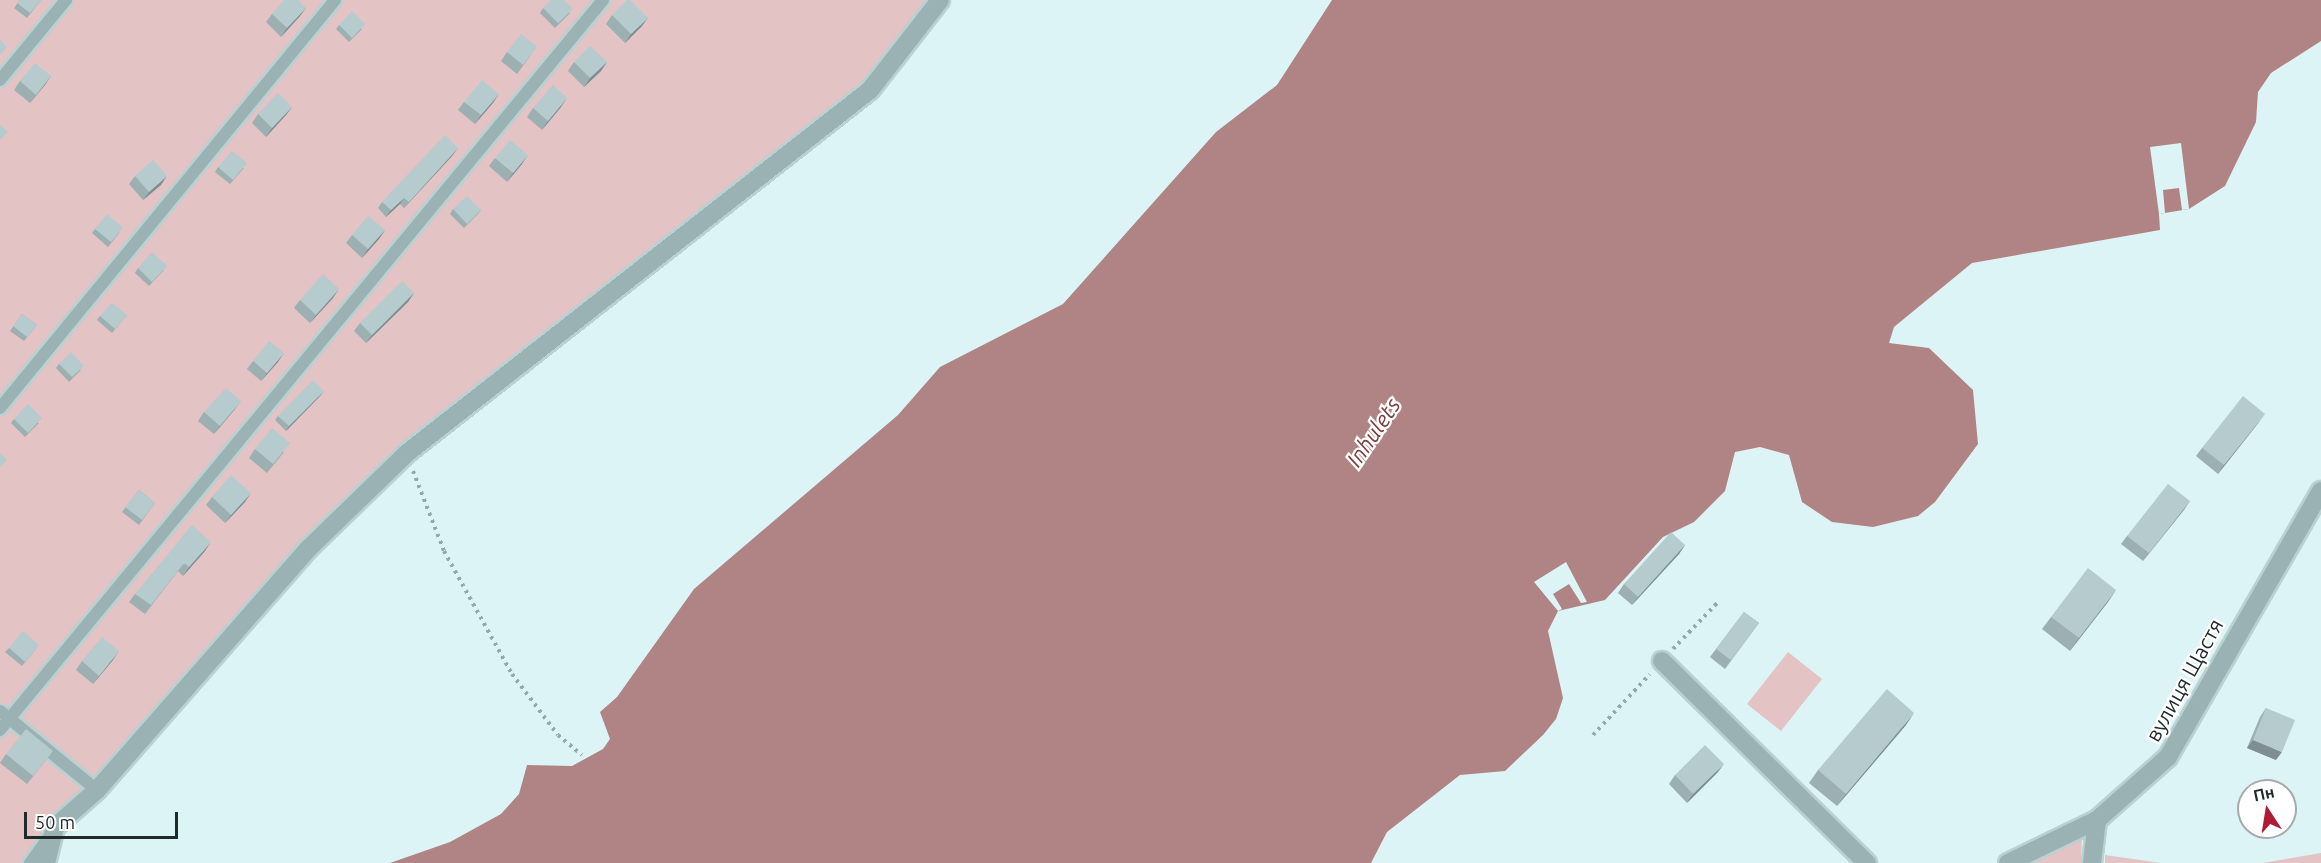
<!DOCTYPE html>
<meta charset="utf-8">
<style>
body{margin:0}
#map{position:relative;width:2321px;height:863px;overflow:hidden;background:#dcf4f6;font-family:Ubuntu,sans-serif}
div>[style]{position:absolute}
[style*='--x']{left:calc(var(--x)*1px);top:calc(var(--y)*1px);width:calc(var(--w)*1px);rotate:calc(var(--a)*1deg)}
.green>*{inset:0;background:#e3c3c3}
.water>*{inset:0;background:#b08484}
.pier>*{inset:0;background:#dcf4f6}
.path>*{height:4px;margin-top:-2px;transform-origin:0;background:repeating-linear-gradient(90deg,#96a9aa 0 3px,transparent 0 7.5px)}
.roads{filter:drop-shadow(2px 0 #bad0d1) drop-shadow(-2px 0 #bad0d1) drop-shadow(0 2px #bad0d1) drop-shadow(0 -2px #bad0d1)}
.lane>*{height:12px;margin:-6px;padding:0 6px;transform-origin:6px;border-radius:6px;background:#9bb2b4}
.street>*{height:18px;margin:-9px;padding:0 9px;transform-origin:9px;border-radius:9px;background:#9bb2b4}
.wall>*{inset:0;background:#9cafb1}
.shaded-wall>*{inset:0;background:#7f8e90}
.building>*{inset:0;background:#b5cbce}
span{translate:-50% -50%;white-space:nowrap;text-align:center;line-height:1.15;-webkit-text-stroke:4.5px #fff;paint-order:stroke}
.street-label{font-size:21px;color:#212a2b}
.water-label{font-size:22px;color:#783b3e;font-style:italic}
.north{position:absolute;left:2237px;top:779px;width:60px;height:60px;box-sizing:border-box;background:#fff;border:2px solid #a6aaaa;border-radius:50%;rotate:348deg;font-size:16px;font-weight:700;line-height:24px;text-align:center;color:#212a2b}
.north::after{content:'';display:block;margin:auto;width:21px;height:27px;background:#af1b36;clip-path:polygon(50% 0,100% 100%,50% 72%,0 100%)}
.scale{position:absolute;left:24px;top:812px;width:154px;height:27px;box-sizing:border-box;border:3px solid #212a2b;border-top:0;padding-left:8px;font-size:18px;line-height:21px;white-space:nowrap;color:#212a2b;-webkit-text-stroke:4px #fff;paint-order:stroke}
</style>
<div id="map">
<div class="green">
<div style="clip-path:polygon(0 0,940px 0,870px 90px,407px 453px,55px 827px,46px 863px,0 863px)"></div>
<div style="clip-path:polygon(1788px 652px,1822px 679px,1781px 731px,1747px 704px)"></div>
<div style="clip-path:polygon(2082px 835px,2081px 863px,2028px 863px)"></div>
<div style="clip-path:polygon(2321px 853px,2321px 863px,2263px 863px)"></div>
<div style="clip-path:polygon(2105px 855px,2161px 863px,2105px 863px)"></div>
</div>
<div class="water">
<div style="clip-path:polygon(1332px 0,2321px 0,2321px 41px,2271px 73px,2258px 92px,2256px 122px,2225px 186px,2189px 209px,2159px 214px,2160px 230px,1972px 263px,1894px 327px,1889px 343px,1929px 348px,1973px 390px,1978px 444px,1935px 502px,1918px 516px,1873px 527px,1832px 522px,1802px 502px,1789px 455px,1760px 447px,1735px 452px,1725px 491px,1694px 522px,1663px 537px,1605px 600px,1558px 611px,1548px 631px,1563px 698px,1556px 719px,1543px 735px,1505px 771px,1460px 775px,1387px 832px,1371px 863px,390px 863px,450px 842px,501px 814px,519px 794px,527px 765px,572px 766px,603px 749px,610px 739px,600px 712px,617px 697px,694px 589px,898px 415px,940px 367px,1063px 304px,1216px 132px,1277px 85px)"></div>
</div>
<div class="pier">
<div style="clip-path:polygon(2181px 143px,2189px 209px,2182px 210px,2179px 188px,2163px 190px,2165px 213px,2159px 214px,2150px 147px)"></div>
<div style="clip-path:polygon(1566px 562px,1587px 602px,1581px 603px,1569px 584px,1553px 594px,1562px 609px,1558px 611px,1534px 582px)"></div>
</div>
<div class="path">
<div style="--x:413;--y:471;--w:86;--a:68.8"></div>
<div style="--x:444;--y:551;--w:141;--a:61.1"></div>
<div style="--x:512;--y:674;--w:76;--a:53"></div>
<div style="--x:558;--y:735;--w:31;--a:40"></div>
<div style="--x:1673;--y:649;--w:65;--a:-46.2"></div>
<div style="--x:1593;--y:735;--w:83;--a:-46.9"></div>
</div>
<div class="roads">
<div class="lane">
<div style="--x:0;--y:80;--w:104;--a:-50.5"></div>
<div style="--x:0;--y:408;--w:528;--a:-50.61"></div>
<div style="--x:0;--y:711;--w:125;--a:39.2"></div>
<div style="--x:0;--y:730;--w:947;--a:-50.44"></div>
<div style="--x:30;--y:863;--w:34;--a:-54"></div>
</div>
<div class="street">
<div style="--x:1662;--y:661;--w:288;--a:44.6"></div>
<div style="--x:46;--y:863;--w:37;--a:-76"></div>
<div style="--x:55;--y:827;--w:56;--a:-41.4"></div>
<div style="--x:97;--y:790;--w:320;--a:-48.8"></div>
<div style="--x:308;--y:549;--w:138;--a:-44.1"></div>
<div style="--x:407;--y:453;--w:588;--a:-38.1"></div>
<div style="--x:870;--y:90;--w:114;--a:-52.1"></div>
<div style="--x:2008;--y:863;--w:99;--a:-25.8"></div>
<div style="--x:2097;--y:820;--w:95;--a:-41.6"></div>
<div style="--x:2168;--y:757;--w:307;--a:-60.1"></div>
<div style="--x:2092;--y:863;--w:43;--a:-83.4"></div>
</div>
</div>
<div class="wall">
<div style="clip-path:polygon(20px 0,41px 0,27px 18px,14px 8px)"></div>
<div style="clip-path:polygon(306px 8px,300px 16px,281px 37px,266px 22px,272px 14px)"></div>
<div style="clip-path:polygon(543px 8px,570px 13px,555px 28px,540px 13px)"></div>
<div style="clip-path:polygon(612px 15px,642px 26px,625px 43px,606px 24px)"></div>
<div style="clip-path:polygon(339px 25px,362px 29px,349px 42px,336px 29px)"></div>
<div style="clip-path:polygon(507px 52px,531px 55px,517px 74px,501px 61px)"></div>
<div style="clip-path:polygon(574px 62px,607px 62px,601px 71px,584px 87px,568px 71px)"></div>
<div style="clip-path:polygon(51px 76px,30px 103px,14px 90px,20px 81px)"></div>
<div style="clip-path:polygon(499px 94px,475px 124px,458px 110px,464px 102px)"></div>
<div style="clip-path:polygon(292px 107px,286px 115px,266px 137px,252px 123px,258px 114px)"></div>
<div style="clip-path:polygon(561px 107px,542px 130px,527px 117px,533px 108px)"></div>
<div style="clip-path:polygon(453px 155px,404px 208px,400px 204px,386px 217px,378px 208px,382px 202px)"></div>
<div style="clip-path:polygon(495px 158px,522px 164px,507px 182px,489px 166px)"></div>
<div style="clip-path:polygon(218px 167px,244px 168px,230px 184px,215px 172px)"></div>
<div style="clip-path:polygon(135px 176px,161px 185px,143px 200px,129px 184px)"></div>
<div style="clip-path:polygon(453px 209px,481px 210px,478px 214px,464px 228px,450px 214px)"></div>
<div style="clip-path:polygon(95px 229px,120px 232px,108px 247px,92px 233px)"></div>
<div style="clip-path:polygon(385px 230px,379px 239px,362px 258px,346px 243px,352px 235px)"></div>
<div style="clip-path:polygon(138px 268px,164px 270px,149px 286px,135px 273px)"></div>
<div style="clip-path:polygon(414px 293px,408px 302px,366px 343px,354px 331px,360px 323px)"></div>
<div style="clip-path:polygon(333px 298px,310px 323px,294px 308px,300px 300px)"></div>
<div style="clip-path:polygon(22px 314px,37px 325px,24px 341px,10px 331px)"></div>
<div style="clip-path:polygon(127px 315px,112px 333px,97px 320px,100px 316px)"></div>
<div style="clip-path:polygon(253px 361px,278px 362px,261px 381px,247px 369px)"></div>
<div style="clip-path:polygon(59px 364px,81px 370px,69px 382px,56px 368px)"></div>
<div style="clip-path:polygon(321px 395px,286px 431px,275px 420px,278px 416px)"></div>
<div style="clip-path:polygon(235px 409px,214px 434px,198px 421px,204px 412px)"></div>
<div style="clip-path:polygon(14px 419px,39px 423px,25px 437px,11px 423px)"></div>
<div style="clip-path:polygon(2259px 422px,2218px 474px,2196px 456px,2202px 448px)"></div>
<div style="clip-path:polygon(255px 449px,284px 452px,267px 473px,249px 458px)"></div>
<div style="clip-path:polygon(139px 490px,155px 503px,139px 525px,122px 512px)"></div>
<div style="clip-path:polygon(212px 497px,245px 502px,225px 523px,206px 505px)"></div>
<div style="clip-path:polygon(2190px 501px,2143px 561px,2121px 544px,2127px 536px)"></div>
<div style="clip-path:polygon(1685px 545px,1679px 554px,1632px 605px,1618px 593px,1624px 584px)"></div>
<div style="clip-path:polygon(205px 551px,183px 576px,178px 571px,145px 614px,129px 602px,135px 594px)"></div>
<div style="clip-path:polygon(2116px 590px,2070px 651px,2042px 629px,2051px 617px)"></div>
<div style="clip-path:polygon(1744px 612px,1759px 623px,1725px 669px,1710px 657px)"></div>
<div style="clip-path:polygon(9px 648px,36px 649px,22px 666px,5px 652px)"></div>
<div style="clip-path:polygon(113px 660px,93px 684px,76px 670px,82px 661px)"></div>
<div style="clip-path:polygon(2266px 708px,2276px 760px,2247px 748px,2260px 717px)"></div>
<div style="clip-path:polygon(1906px 725px,1837px 806px,1809px 783px,1818px 770px)"></div>
<div style="clip-path:polygon(53px 751px,27px 784px,0 763px,6px 754px)"></div>
<div style="clip-path:polygon(1718px 772px,1687px 803px,1669px 784px,1675px 775px)"></div>
</div>
<div class="shaded-wall">
<div style="clip-path:polygon(306px 8px,300px 16px,281px 37px,287px 28px)"></div>
<div style="clip-path:polygon(648px 18px,642px 26px,625px 43px,631px 34px)"></div>
<div style="clip-path:polygon(607px 62px,601px 71px,584px 87px,590px 78px)"></div>
<div style="clip-path:polygon(51px 76px,45px 85px,30px 103px,36px 95px)"></div>
<div style="clip-path:polygon(499px 94px,493px 103px,475px 124px,481px 115px)"></div>
<div style="clip-path:polygon(567px 98px,561px 107px,542px 130px,548px 121px)"></div>
<div style="clip-path:polygon(292px 107px,286px 115px,266px 137px,272px 128px)"></div>
<div style="clip-path:polygon(458px 148px,453px 155px,404px 208px,409px 202px)"></div>
<div style="clip-path:polygon(528px 155px,522px 164px,507px 182px,513px 173px)"></div>
<div style="clip-path:polygon(167px 176px,161px 185px,143px 200px,149px 192px)"></div>
<div style="clip-path:polygon(404px 198px,400px 204px,386px 217px,391px 210px)"></div>
<div style="clip-path:polygon(385px 230px,379px 239px,362px 258px,368px 249px)"></div>
<div style="clip-path:polygon(339px 289px,333px 298px,310px 323px,316px 315px)"></div>
<div style="clip-path:polygon(414px 293px,408px 302px,366px 343px,372px 335px)"></div>
<div style="clip-path:polygon(284px 353px,278px 362px,261px 381px,267px 373px)"></div>
<div style="clip-path:polygon(324px 391px,321px 395px,286px 431px,289px 426px)"></div>
<div style="clip-path:polygon(241px 401px,235px 409px,214px 434px,220px 426px)"></div>
<div style="clip-path:polygon(2265px 414px,2259px 422px,2218px 474px,2224px 465px)"></div>
<div style="clip-path:polygon(251px 493px,245px 502px,225px 523px,231px 515px)"></div>
<div style="clip-path:polygon(2190px 501px,2184px 510px,2143px 561px,2149px 553px)"></div>
<div style="clip-path:polygon(211px 542px,205px 551px,183px 576px,189px 567px)"></div>
<div style="clip-path:polygon(1685px 545px,1679px 554px,1632px 605px,1638px 597px)"></div>
<div style="clip-path:polygon(2116px 590px,2108px 602px,2070px 651px,2079px 638px)"></div>
<div style="clip-path:polygon(119px 651px,113px 660px,93px 684px,99px 676px)"></div>
<div style="clip-path:polygon(1914px 713px,1906px 725px,1837px 806px,1846px 794px)"></div>
<div style="clip-path:polygon(2253px 740px,2282px 752px,2276px 760px,2247px 748px)"></div>
<div style="clip-path:polygon(1724px 764px,1718px 772px,1687px 803px,1693px 794px)"></div>
</div>
<div class="building">
<div style="clip-path:polygon(20px 0,41px 0,30px 13px,17px 3px)"></div>
<div style="clip-path:polygon(284px 0,298px 0,306px 8px,287px 28px,272px 14px)"></div>
<div style="clip-path:polygon(551px 0,564px 0,573px 9px,558px 23px,543px 8px)"></div>
<div style="clip-path:polygon(627px 0,630px 0,648px 18px,631px 34px,612px 15px)"></div>
<div style="clip-path:polygon(352px 11px,365px 24px,352px 38px,339px 25px)"></div>
<div style="clip-path:polygon(521px 34px,537px 47px,523px 65px,507px 52px)"></div>
<div style="clip-path:polygon(0 40px,7px 47px,0 55px)"></div>
<div style="clip-path:polygon(590px 46px,607px 62px,590px 78px,574px 62px)"></div>
<div style="clip-path:polygon(35px 63px,51px 76px,36px 95px,20px 81px)"></div>
<div style="clip-path:polygon(482px 80px,499px 94px,481px 115px,464px 102px)"></div>
<div style="clip-path:polygon(553px 85px,567px 98px,548px 121px,533px 108px)"></div>
<div style="clip-path:polygon(278px 93px,292px 107px,272px 128px,258px 114px)"></div>
<div style="clip-path:polygon(0 125px,8px 132px,0 140px)"></div>
<div style="clip-path:polygon(445px 135px,458px 148px,409px 202px,404px 198px,391px 210px,382px 202px)"></div>
<div style="clip-path:polygon(510px 140px,528px 155px,513px 173px,495px 158px)"></div>
<div style="clip-path:polygon(232px 151px,247px 163px,233px 180px,218px 167px)"></div>
<div style="clip-path:polygon(153px 160px,167px 176px,149px 192px,135px 176px)"></div>
<div style="clip-path:polygon(467px 196px,481px 210px,467px 224px,453px 209px)"></div>
<div style="clip-path:polygon(107px 214px,123px 228px,111px 242px,95px 229px)"></div>
<div style="clip-path:polygon(368px 216px,385px 230px,368px 249px,352px 235px)"></div>
<div style="clip-path:polygon(152px 252px,167px 266px,152px 282px,138px 268px)"></div>
<div style="clip-path:polygon(323px 274px,339px 289px,316px 315px,300px 300px)"></div>
<div style="clip-path:polygon(402px 281px,414px 293px,372px 335px,360px 323px)"></div>
<div style="clip-path:polygon(112px 303px,127px 315px,115px 329px,100px 316px)"></div>
<div style="clip-path:polygon(22px 314px,37px 325px,27px 337px,13px 326px)"></div>
<div style="clip-path:polygon(269px 341px,284px 353px,267px 373px,253px 361px)"></div>
<div style="clip-path:polygon(71px 352px,84px 366px,72px 377px,59px 364px)"></div>
<div style="clip-path:polygon(313px 380px,324px 391px,289px 426px,278px 416px)"></div>
<div style="clip-path:polygon(226px 388px,241px 401px,220px 426px,204px 412px)"></div>
<div style="clip-path:polygon(2243px 396px,2265px 414px,2224px 465px,2202px 448px)"></div>
<div style="clip-path:polygon(28px 404px,42px 418px,28px 433px,14px 419px)"></div>
<div style="clip-path:polygon(272px 428px,290px 443px,273px 464px,255px 449px)"></div>
<div style="clip-path:polygon(0 453px,7px 460px,0 467px)"></div>
<div style="clip-path:polygon(231px 475px,251px 493px,231px 515px,212px 497px)"></div>
<div style="clip-path:polygon(2168px 484px,2190px 501px,2149px 553px,2127px 536px)"></div>
<div style="clip-path:polygon(139px 490px,155px 503px,142px 520px,125px 507px)"></div>
<div style="clip-path:polygon(192px 525px,211px 542px,189px 567px,184px 563px,151px 605px,135px 594px)"></div>
<div style="clip-path:polygon(1671px 532px,1685px 545px,1638px 597px,1624px 584px)"></div>
<div style="clip-path:polygon(2088px 568px,2116px 590px,2079px 638px,2051px 617px)"></div>
<div style="clip-path:polygon(1744px 612px,1759px 623px,1731px 660px,1716px 649px)"></div>
<div style="clip-path:polygon(23px 631px,39px 645px,25px 662px,9px 648px)"></div>
<div style="clip-path:polygon(102px 637px,119px 651px,99px 676px,82px 661px)"></div>
<div style="clip-path:polygon(1887px 689px,1914px 713px,1846px 794px,1818px 770px)"></div>
<div style="clip-path:polygon(2266px 708px,2295px 720px,2282px 752px,2253px 740px)"></div>
<div style="clip-path:polygon(26px 729px,53px 751px,33px 776px,6px 754px)"></div>
<div style="clip-path:polygon(1705px 745px,1724px 764px,1693px 794px,1675px 775px)"></div>
</div>
<div class="street-label">
<span style="left:2184px;top:680px;rotate:-61deg">вулиця Щастя</span>
</div>
<div class="water-label">
<span style="left:1373px;top:432px;rotate:-56deg">Inhulets</span>
</div>
<div class="north">Пн</div>
<div class="scale">50 m</div>
</div>
